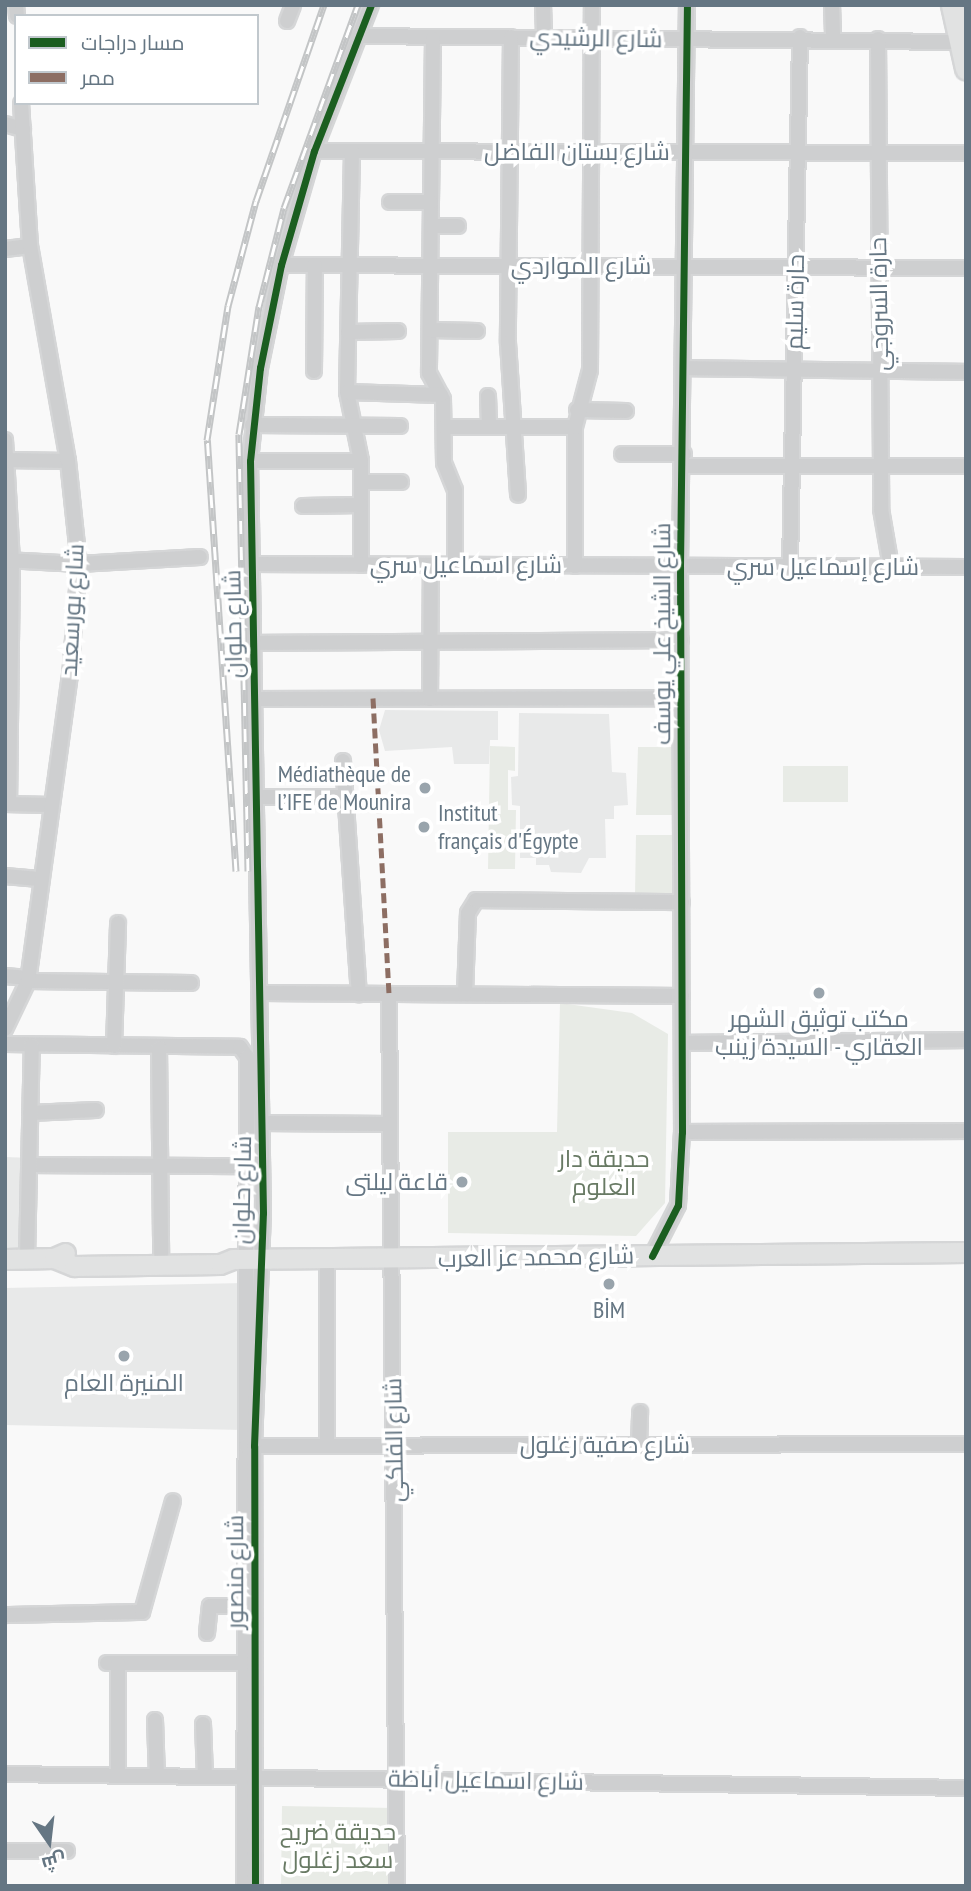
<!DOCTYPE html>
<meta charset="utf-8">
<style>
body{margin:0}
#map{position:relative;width:971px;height:1891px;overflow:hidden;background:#f9f9f9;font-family:"PT Sans Narrow",Cairo,sans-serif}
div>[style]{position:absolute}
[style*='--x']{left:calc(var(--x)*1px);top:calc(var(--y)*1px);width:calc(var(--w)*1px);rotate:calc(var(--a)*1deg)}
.built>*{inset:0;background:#e8e9e9}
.green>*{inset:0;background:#e8ebe6}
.roads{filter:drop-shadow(2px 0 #d5d6d7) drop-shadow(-2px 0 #d5d6d7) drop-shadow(0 2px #d5d6d7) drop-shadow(0 -2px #d5d6d7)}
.minor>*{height:14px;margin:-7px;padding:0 7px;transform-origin:7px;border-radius:7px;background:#cecfd0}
.major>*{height:19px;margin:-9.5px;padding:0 9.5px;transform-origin:9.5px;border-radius:9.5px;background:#e1e2e2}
.highway>*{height:21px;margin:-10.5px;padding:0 10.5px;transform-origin:10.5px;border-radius:10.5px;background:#e1e2e2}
.rail>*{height:7px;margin-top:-3.5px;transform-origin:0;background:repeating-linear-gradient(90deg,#fff 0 13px,#c3c5c6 0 26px);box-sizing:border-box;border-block:2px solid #c3c5c6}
.quiet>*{height:5px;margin-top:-2.5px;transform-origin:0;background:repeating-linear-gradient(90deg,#8d6e63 0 10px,transparent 0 15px)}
.cycleway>*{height:7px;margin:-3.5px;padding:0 3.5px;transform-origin:3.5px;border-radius:3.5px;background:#1b5e20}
.dots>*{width:19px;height:19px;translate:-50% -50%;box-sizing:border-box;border:4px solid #fff;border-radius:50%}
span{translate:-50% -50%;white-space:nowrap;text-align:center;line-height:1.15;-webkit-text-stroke:7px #fff;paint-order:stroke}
.street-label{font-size:24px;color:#657683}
.poi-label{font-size:24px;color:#657683}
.right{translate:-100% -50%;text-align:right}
.left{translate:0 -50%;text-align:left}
.park-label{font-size:24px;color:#687a64}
.frame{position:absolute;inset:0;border:7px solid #657683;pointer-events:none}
.legend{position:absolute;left:14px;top:14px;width:245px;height:91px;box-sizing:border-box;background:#fff;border:2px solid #c1c8cd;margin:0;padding:9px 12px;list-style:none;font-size:21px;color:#657683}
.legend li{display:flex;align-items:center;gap:14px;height:35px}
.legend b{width:35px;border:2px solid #c1c8cd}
.north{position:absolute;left:14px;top:1807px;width:70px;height:70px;-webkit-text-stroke:5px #fff;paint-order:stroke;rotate:166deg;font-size:19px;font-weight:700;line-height:28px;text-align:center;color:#657683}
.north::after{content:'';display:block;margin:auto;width:24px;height:32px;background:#657683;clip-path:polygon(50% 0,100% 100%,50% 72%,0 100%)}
</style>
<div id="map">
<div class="built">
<div style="clip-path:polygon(385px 710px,498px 711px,498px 740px,490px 740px,489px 764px,454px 764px,452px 747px,385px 751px,379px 730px)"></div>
<div style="clip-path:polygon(519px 713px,609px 714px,612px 772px,626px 773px,628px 805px,614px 806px,614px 819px,605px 819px,606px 858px,589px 858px,581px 873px,551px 872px,549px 865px,536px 865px,536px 858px,520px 858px,520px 806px,512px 805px,511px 777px,518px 776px)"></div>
<div style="clip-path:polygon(5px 1157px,32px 1158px,25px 1253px,5px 1250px)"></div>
<div style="clip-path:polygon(244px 1283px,243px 1430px,5px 1425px,5px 1288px)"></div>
</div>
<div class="green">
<div style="clip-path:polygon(490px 746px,515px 747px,515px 771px,508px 770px,508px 810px,516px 810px,515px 869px,488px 869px)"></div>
<div style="clip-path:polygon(638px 747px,676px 747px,674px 815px,636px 815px)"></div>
<div style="clip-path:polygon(783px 766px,848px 766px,848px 802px,783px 802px)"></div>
<div style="clip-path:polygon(636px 835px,678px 835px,678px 898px,635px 896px)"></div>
<div style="clip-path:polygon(560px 1003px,632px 1013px,668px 1034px,665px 1203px,636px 1236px,448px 1233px,448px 1132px,557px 1132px)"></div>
<div style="clip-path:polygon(282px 1806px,394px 1808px,393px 1886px,281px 1886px)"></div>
</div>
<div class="roads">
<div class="minor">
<div style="--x:16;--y:5;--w:11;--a:85"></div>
<div style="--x:543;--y:5;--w:33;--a:88"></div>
<div style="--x:832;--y:5;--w:33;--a:88"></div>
<div style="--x:287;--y:21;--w:17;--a:-69"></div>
<div style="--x:357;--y:36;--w:604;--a:0.57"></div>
<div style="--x:511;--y:37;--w:306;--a:90.6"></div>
<div style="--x:508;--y:343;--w:152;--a:86.2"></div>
<div style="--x:433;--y:39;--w:334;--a:90.7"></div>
<div style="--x:429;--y:373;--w:30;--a:62"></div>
<div style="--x:443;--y:399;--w:64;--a:89.1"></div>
<div style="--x:444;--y:463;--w:29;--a:68"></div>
<div style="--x:455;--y:490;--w:76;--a:90"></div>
<div style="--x:878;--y:39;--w:470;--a:89.6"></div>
<div style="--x:881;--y:509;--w:59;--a:80.2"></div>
<div style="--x:5;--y:124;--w:19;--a:16"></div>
<div style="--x:314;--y:151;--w:652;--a:0.18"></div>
<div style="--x:352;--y:152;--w:240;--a:91.2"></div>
<div style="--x:347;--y:392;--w:70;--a:78.5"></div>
<div style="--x:361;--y:461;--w:104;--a:90"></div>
<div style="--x:390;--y:202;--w:41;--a:0"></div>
<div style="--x:431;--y:226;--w:27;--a:0"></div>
<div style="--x:5;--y:249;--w:25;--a:-7"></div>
<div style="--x:281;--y:265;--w:685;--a:0.25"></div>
<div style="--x:430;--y:330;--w:47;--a:1.2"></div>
<div style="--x:348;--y:332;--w:50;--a:-1.1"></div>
<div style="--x:683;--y:368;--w:283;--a:0.8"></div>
<div style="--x:314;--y:371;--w:106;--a:-89.5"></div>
<div style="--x:347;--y:392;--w:94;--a:1.8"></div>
<div style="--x:488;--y:396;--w:30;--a:88"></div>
<div style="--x:577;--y:410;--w:49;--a:1.2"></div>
<div style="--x:252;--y:425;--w:148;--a:0.4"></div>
<div style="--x:444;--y:427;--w:131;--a:0"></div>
<div style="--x:5;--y:440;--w:121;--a:86.7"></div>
<div style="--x:12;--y:561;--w:243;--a:90.7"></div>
<div style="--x:622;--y:454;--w:62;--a:0"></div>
<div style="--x:5;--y:460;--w:63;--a:0.9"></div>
<div style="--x:250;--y:461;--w:111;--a:0"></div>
<div style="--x:683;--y:466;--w:283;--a:0"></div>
<div style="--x:361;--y:482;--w:40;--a:0"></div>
<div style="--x:303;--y:506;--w:58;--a:-1"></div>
<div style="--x:5;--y:560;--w:74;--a:3.1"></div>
<div style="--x:79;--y:564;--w:121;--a:-3.3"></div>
<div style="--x:251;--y:564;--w:715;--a:0.24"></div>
<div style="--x:575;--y:566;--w:139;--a:-90"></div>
<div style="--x:575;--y:427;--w:59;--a:-75.3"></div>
<div style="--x:590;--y:370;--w:365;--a:-89.7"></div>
<div style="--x:790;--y:567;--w:530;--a:-88.92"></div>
<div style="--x:253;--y:643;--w:428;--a:-0.4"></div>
<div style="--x:254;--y:699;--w:426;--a:-0.1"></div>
<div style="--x:430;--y:699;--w:133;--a:-89.6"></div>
<div style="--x:343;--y:761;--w:234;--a:86.1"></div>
<div style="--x:257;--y:797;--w:89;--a:0"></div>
<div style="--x:5;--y:804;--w:47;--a:1.2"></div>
<div style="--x:5;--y:876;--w:37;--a:5"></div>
<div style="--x:5;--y:976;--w:23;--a:5"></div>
<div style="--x:28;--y:981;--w:163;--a:0.7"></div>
<div style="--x:262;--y:993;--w:420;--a:0.4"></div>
<div style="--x:389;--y:994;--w:892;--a:89.49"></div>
<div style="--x:465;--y:994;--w:81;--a:-87.9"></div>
<div style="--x:468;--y:913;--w:15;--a:-58"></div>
<div style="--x:476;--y:900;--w:206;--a:0.6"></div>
<div style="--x:5;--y:1029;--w:53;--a:-64.4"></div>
<div style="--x:28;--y:981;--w:308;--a:-82.2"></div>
<div style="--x:70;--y:676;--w:112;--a:-85.4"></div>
<div style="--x:79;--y:564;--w:104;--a:-96.1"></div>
<div style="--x:68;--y:461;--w:218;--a:-100"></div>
<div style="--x:30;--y:246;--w:143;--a:-93.6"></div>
<div style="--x:682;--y:1043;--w:284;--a:-0.6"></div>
<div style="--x:5;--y:1044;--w:235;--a:0.7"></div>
<div style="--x:240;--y:1047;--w:12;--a:55"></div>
<div style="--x:247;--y:1057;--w:829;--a:90.21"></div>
<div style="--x:114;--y:1046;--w:123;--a:-88.1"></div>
<div style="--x:159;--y:1048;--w:206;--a:89.4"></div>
<div style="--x:30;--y:1113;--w:66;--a:-2.6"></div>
<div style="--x:262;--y:1123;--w:128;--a:0.4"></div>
<div style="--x:682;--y:1132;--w:284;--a:-0.2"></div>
<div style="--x:29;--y:1165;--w:218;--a:0.3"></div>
<div style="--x:652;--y:1256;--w:57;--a:-63"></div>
<div style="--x:678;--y:1205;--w:73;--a:-86.9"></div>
<div style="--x:682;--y:1132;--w:566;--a:-90.2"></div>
<div style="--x:680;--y:566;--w:561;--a:-89.29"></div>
<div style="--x:27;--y:1258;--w:213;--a:-88.7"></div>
<div style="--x:327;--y:1259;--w:187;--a:90"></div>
<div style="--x:639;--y:1445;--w:33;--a:-88"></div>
<div style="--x:246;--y:1446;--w:720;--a:-0.16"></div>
<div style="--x:5;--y:1615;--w:137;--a:-1.3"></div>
<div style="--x:142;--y:1612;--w:115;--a:-74.4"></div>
<div style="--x:207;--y:1633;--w:27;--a:-84"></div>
<div style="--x:210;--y:1606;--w:34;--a:0"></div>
<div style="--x:107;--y:1663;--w:137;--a:0"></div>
<div style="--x:118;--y:1663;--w:112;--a:90"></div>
<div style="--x:155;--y:1720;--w:56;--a:88"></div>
<div style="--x:203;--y:1724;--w:53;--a:87.8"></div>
<div style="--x:5;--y:1774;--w:961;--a:0.83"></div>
<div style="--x:5;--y:1851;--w:62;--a:0"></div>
<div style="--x:255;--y:1886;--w:440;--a:-90.1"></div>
<div style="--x:254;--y:1446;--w:233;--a:-87.8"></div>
<div style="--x:263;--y:1213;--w:752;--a:-90.99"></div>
<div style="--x:250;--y:461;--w:94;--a:-83.9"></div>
<div style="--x:260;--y:368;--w:105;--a:-78.5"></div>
<div style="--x:281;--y:265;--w:119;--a:-73.9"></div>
<div style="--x:314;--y:151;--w:157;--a:-68.7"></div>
</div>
<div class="major">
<div style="--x:54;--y:1258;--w:22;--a:22"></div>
<div style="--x:74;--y:1266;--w:146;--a:-0.8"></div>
<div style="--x:220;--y:1264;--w:14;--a:-21"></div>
<div style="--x:233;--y:1259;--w:733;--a:-0.55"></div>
<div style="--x:5;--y:1259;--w:49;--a:-1.2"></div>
<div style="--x:54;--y:1258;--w:12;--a:-24"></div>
</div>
<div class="highway">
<div style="--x:952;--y:5;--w:65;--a:77.5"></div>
</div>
</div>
<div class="rail">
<div style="--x:236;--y:871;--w:432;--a:-93.8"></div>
<div style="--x:207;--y:440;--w:136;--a:-81.1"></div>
<div style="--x:228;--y:306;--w:109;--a:-75.1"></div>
<div style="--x:256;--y:201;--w:207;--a:-70.9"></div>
<div style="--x:248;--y:871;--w:437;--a:-91.2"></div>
<div style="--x:239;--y:434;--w:129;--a:-81.1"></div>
<div style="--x:259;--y:307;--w:102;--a:-75.8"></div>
<div style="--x:284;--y:208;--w:216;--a:-70"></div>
</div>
<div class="quiet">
<div style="--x:373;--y:698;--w:296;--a:86.9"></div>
</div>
<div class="cycleway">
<div style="--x:652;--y:1256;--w:57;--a:-63"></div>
<div style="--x:678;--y:1205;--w:73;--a:-86.9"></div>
<div style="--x:682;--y:1132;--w:566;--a:-90.2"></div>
<div style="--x:680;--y:566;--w:561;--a:-89.29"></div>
<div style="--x:255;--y:1886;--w:440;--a:-90.1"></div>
<div style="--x:254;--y:1446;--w:233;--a:-87.8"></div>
<div style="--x:263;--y:1213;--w:752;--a:-90.99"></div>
<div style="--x:250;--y:461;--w:94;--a:-83.9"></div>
<div style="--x:260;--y:368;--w:105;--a:-78.5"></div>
<div style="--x:281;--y:265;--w:119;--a:-73.9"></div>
<div style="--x:314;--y:151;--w:157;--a:-68.7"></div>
</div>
<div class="dots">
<div style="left:425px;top:788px;background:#99a4ac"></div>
<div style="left:424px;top:827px;background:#99a4ac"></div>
<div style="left:819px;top:993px;background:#99a4ac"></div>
<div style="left:462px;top:1182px;background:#99a4ac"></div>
<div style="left:609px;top:1284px;background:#99a4ac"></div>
<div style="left:124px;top:1356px;background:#99a4ac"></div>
</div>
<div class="street-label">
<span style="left:596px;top:38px;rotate:1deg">شارع الرشيدي</span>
<span style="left:577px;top:152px">شارع بستان الفاضل</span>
<span style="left:581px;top:266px">شارع المواردي</span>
<span style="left:795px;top:302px;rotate:-89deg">حارة سليم</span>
<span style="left:879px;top:304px;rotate:-91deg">حارة السروجي</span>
<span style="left:466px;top:565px">شارع اسماعيل سري</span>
<span style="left:823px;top:567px">شارع إسماعيل سري</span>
<span style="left:72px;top:610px;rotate:-87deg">شارع بورسعيد</span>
<span style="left:233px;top:624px;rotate:-91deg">شارع حلوان</span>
<span style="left:662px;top:634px;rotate:-90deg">شارع الشيخ علي يوسف</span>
<span style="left:242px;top:1190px;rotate:-89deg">شارع حلوان</span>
<span style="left:536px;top:1257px;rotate:-1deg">شارع محمد عز العرب</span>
<span style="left:394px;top:1440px;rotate:-91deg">شارع الفلكي</span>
<span style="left:605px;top:1445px">شارع صفية زغلول</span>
<span style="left:235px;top:1572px;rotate:-90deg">شارع منصور</span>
<span style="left:486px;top:1780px;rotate:1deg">شارع اسماعيل أباظة</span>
</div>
<div class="poi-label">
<span class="right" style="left:411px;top:788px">Médiathèque de<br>l’IFE de Mounira</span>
<span class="left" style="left:438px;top:827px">Institut<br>français d'Égypte</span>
<span style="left:819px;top:1033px">مكتب توثيق الشهر<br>العقاري - السيدة زينب</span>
<span class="right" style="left:448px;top:1182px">قاعة ليلتى</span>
<span style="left:609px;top:1310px">BİM</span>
<span style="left:124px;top:1383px">المنيرة العام</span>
</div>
<div class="park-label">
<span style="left:604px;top:1173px">حديقة دار<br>العلوم</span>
<span style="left:338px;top:1846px">حديقة ضريح<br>سعد زغلول</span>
</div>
<div class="frame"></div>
<ul class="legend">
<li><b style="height:9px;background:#1b5e20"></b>مسار دراجات</li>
<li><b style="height:9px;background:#8d6e63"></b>ممر</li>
</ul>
<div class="north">ش</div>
</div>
